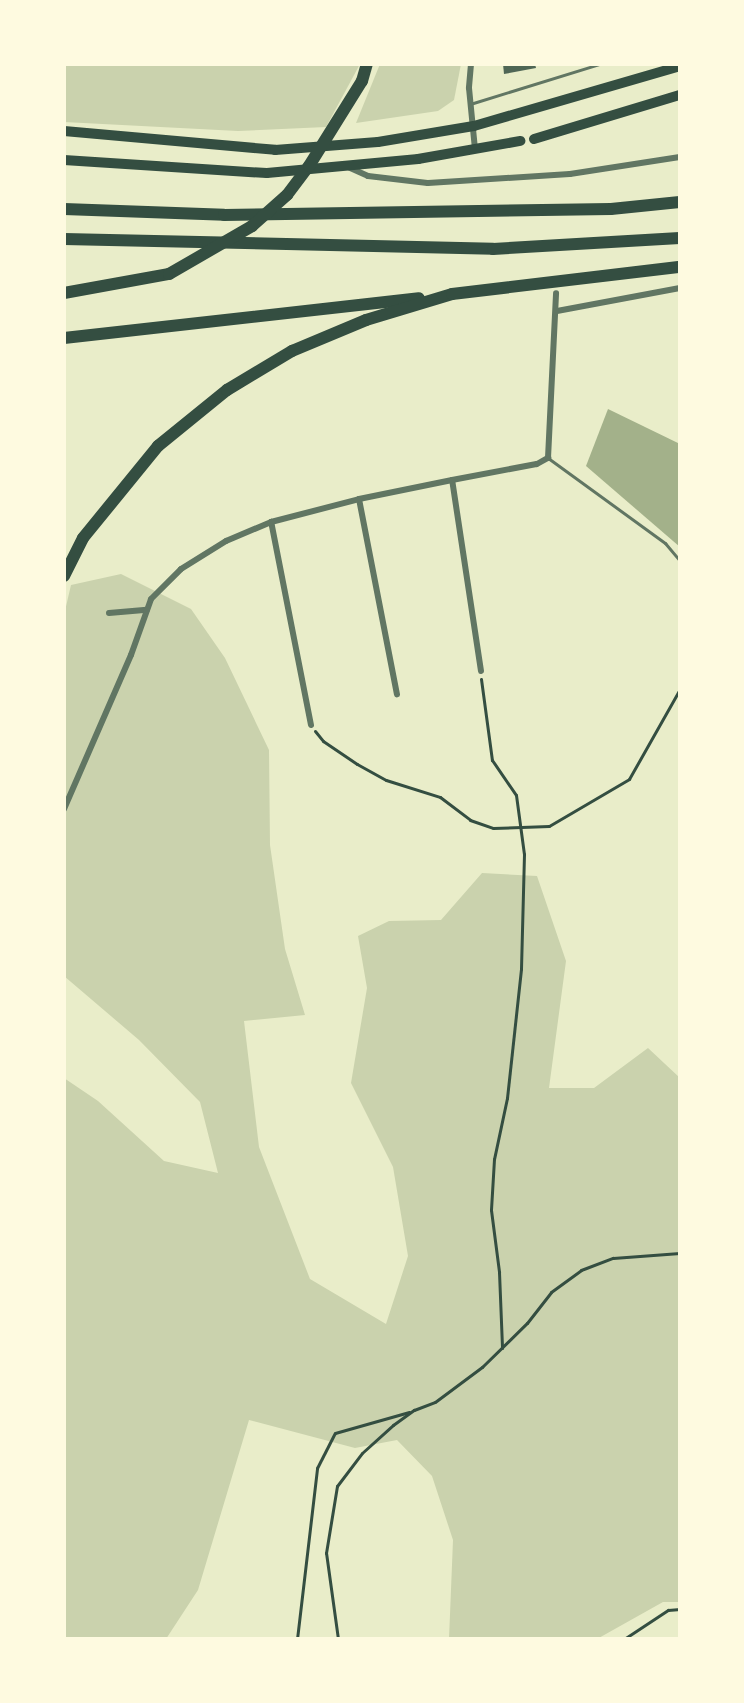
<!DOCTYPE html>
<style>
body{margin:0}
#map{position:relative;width:744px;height:1703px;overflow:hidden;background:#e9edc9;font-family:Poppins,sans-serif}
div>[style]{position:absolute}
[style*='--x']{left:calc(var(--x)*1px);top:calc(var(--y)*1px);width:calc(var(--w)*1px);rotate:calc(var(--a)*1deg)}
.green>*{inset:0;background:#cad2ad}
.water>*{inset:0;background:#a3b18a}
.building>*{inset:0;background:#4f6655}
.path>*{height:3px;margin:-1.5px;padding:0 1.5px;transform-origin:1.5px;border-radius:1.5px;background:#344e41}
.service>*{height:3px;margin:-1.5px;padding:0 1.5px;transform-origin:1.5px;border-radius:1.5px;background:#617663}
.minor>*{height:6px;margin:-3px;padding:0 3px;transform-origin:3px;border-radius:3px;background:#617663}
.primary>*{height:10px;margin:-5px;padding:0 5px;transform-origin:5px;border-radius:5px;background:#344e41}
.motorway>*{height:12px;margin:-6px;padding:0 6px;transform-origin:6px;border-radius:6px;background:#344e41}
span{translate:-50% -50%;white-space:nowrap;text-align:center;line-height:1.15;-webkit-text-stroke:7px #fefae0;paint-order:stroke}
.frame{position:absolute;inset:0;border:66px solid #fefae0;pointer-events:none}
</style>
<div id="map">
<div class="green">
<div style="clip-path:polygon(64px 64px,360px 64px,326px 127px,238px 131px,64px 122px)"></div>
<div style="clip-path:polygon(380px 64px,461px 64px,454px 100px,438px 111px,356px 123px)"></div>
<div style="clip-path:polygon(121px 574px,191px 609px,225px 658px,269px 750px,270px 845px,285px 949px,305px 1015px,244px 1021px,259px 1147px,310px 1279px,386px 1324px,408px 1256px,393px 1167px,351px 1083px,367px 988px,358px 936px,389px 921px,441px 920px,482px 873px,537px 876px,566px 961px,549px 1088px,594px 1088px,648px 1048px,680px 1078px,680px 1602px,663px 1602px,597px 1639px,449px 1639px,453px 1540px,432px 1476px,397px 1440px,355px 1448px,249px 1420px,198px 1590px,166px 1639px,64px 1639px,64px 1078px,98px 1101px,164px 1161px,218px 1173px,200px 1102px,139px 1040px,64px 976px,64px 615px,71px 585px)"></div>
</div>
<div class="water">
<div style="clip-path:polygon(608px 409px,680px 444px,680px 547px,586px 466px)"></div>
</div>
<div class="building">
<div style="clip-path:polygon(503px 64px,535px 64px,536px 68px,504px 74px)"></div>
</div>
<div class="path">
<div style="--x:481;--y:679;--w:82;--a:82.3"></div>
<div style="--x:492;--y:760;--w:42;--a:55.6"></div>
<div style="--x:516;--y:795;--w:60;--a:82.3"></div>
<div style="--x:524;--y:854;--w:115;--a:91.5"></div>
<div style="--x:521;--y:969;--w:130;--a:96.2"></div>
<div style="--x:507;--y:1098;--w:62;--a:102"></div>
<div style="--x:494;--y:1159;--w:51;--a:93.4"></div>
<div style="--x:491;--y:1210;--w:63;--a:82.6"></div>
<div style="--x:499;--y:1272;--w:76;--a:87.7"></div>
<div style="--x:315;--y:731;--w:13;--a:51"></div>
<div style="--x:323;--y:741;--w:41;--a:34.1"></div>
<div style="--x:357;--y:764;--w:33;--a:29"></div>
<div style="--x:386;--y:780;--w:57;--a:17.5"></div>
<div style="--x:440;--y:797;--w:38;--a:37"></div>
<div style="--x:470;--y:820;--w:24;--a:19"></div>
<div style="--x:493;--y:828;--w:56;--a:-2"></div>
<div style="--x:549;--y:826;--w:93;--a:-30.4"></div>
<div style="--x:629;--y:779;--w:103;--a:-60.5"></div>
<div style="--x:297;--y:1639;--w:172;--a:-83.3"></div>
<div style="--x:317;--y:1468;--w:39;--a:-63"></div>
<div style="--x:335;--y:1433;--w:77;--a:-15.8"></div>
<div style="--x:338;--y:1639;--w:87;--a:-97.9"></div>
<div style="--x:326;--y:1553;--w:68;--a:-80.7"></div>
<div style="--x:337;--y:1486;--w:41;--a:-52.9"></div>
<div style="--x:362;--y:1453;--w:42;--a:-42.1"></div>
<div style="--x:393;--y:1425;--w:26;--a:-36"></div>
<div style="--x:414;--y:1410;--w:22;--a:-21"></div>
<div style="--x:435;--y:1402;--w:59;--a:-36.7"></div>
<div style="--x:482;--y:1367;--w:63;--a:-44.4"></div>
<div style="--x:527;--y:1323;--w:39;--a:-52"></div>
<div style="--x:551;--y:1292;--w:37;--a:-36"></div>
<div style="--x:581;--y:1270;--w:34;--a:-21"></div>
<div style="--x:613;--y:1258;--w:67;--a:-4.3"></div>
<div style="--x:624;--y:1639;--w:53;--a:-33.4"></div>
<div style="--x:668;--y:1610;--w:12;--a:-5"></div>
</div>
<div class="service">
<div style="--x:470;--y:104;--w:135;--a:-17.2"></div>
<div style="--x:548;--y:458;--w:145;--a:36"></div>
<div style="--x:665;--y:543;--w:23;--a:50"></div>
</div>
<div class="minor">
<div style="--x:471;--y:64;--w:24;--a:95"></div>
<div style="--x:469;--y:88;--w:61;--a:84.4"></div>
<div style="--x:348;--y:167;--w:22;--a:24"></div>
<div style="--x:368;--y:176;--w:60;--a:6.7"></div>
<div style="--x:428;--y:183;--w:142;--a:-3.6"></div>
<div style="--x:570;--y:174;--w:111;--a:-8.8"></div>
<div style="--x:557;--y:311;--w:125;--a:-10.6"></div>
<div style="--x:359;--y:499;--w:199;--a:79"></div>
<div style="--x:109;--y:613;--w:38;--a:-5"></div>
<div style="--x:481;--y:671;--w:193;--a:-98.6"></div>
<div style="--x:452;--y:480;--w:86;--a:-10.7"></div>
<div style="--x:537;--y:464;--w:13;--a:-29"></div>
<div style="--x:548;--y:458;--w:165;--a:-87.2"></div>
<div style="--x:311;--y:725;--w:207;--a:-101.1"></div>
<div style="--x:271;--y:522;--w:91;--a:-14.6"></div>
<div style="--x:359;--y:499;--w:95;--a:-11.5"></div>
<div style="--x:64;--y:809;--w:168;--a:-66.5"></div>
<div style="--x:131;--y:655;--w:59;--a:-70.3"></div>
<div style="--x:151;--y:599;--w:42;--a:-45"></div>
<div style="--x:181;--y:569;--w:53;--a:-31.9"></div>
<div style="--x:226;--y:541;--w:49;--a:-22.9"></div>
</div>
<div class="primary">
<div style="--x:64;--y:131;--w:212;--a:5.1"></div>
<div style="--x:275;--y:150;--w:103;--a:-4.4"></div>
<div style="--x:378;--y:142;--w:97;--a:-9.5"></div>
<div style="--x:474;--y:126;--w:215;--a:-16.2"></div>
<div style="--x:534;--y:139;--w:152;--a:-16.8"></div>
<div style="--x:64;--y:160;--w:203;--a:3.7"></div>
<div style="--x:267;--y:173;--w:152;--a:-5.3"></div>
<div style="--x:418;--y:159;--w:104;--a:-10"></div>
</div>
<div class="motorway">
<div style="--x:64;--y:209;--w:160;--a:2.1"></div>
<div style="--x:224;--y:215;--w:387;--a:-0.9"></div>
<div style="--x:611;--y:209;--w:69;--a:-5.8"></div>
<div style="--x:64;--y:239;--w:429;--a:1.3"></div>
<div style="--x:493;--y:249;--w:187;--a:-3.4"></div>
<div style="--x:64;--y:293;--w:107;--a:-10.3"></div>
<div style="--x:169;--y:274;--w:96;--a:-30"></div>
<div style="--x:252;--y:226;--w:47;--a:-41.5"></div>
<div style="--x:287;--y:195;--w:36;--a:-53"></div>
<div style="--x:309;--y:166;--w:100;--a:-58.1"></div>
<div style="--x:362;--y:81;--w:18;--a:-74"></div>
<div style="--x:64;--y:338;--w:357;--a:-6.4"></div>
<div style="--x:64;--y:576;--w:42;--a:-63.4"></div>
<div style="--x:83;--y:538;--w:119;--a:-50.8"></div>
<div style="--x:158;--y:446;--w:89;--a:-39.1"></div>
<div style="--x:227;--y:390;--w:76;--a:-31"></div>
<div style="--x:292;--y:351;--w:80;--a:-22.7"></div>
<div style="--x:366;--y:320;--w:90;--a:-16.8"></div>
<div style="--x:452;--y:294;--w:230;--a:-6.8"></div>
</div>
<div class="frame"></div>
</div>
